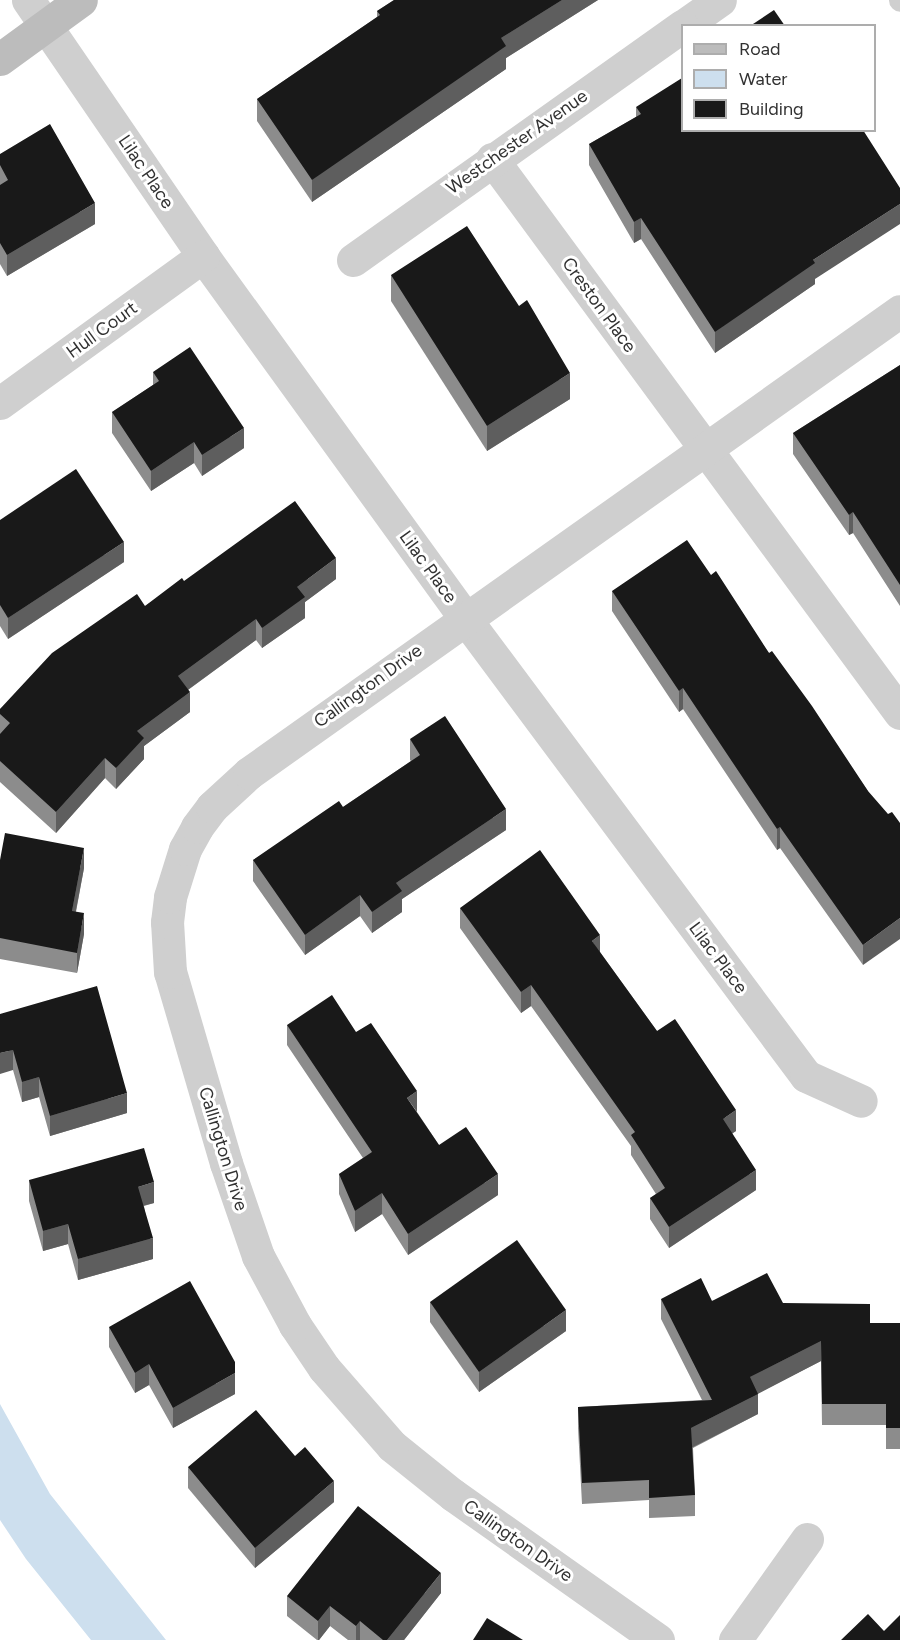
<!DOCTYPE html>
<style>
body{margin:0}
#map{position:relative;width:900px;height:1640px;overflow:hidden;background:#fff;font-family:Figtree,sans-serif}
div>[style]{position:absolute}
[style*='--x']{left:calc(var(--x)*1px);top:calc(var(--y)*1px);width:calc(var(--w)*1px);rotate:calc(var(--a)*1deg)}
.water>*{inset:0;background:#cddfee}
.lane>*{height:21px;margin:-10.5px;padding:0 10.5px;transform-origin:10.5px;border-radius:10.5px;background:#cfcfcf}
.street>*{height:33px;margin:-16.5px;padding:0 16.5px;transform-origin:16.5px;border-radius:16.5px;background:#cfcfcf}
.secondary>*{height:33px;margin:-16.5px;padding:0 16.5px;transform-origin:16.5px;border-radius:16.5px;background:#bcbcbc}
.wall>*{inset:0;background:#8c8c8c}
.shaded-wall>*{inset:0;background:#5e5e5e}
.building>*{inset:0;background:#191919}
span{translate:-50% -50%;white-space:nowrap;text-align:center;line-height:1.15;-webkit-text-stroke:6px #fff;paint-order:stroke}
.street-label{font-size:18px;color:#323232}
.legend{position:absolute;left:681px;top:24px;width:195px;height:108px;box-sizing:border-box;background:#fff;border:2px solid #adadad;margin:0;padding:8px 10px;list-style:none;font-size:18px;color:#323232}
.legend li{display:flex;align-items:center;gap:12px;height:30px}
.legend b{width:30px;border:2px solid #adadad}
</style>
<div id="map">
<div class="water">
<div style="clip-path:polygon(0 1404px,50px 1494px,166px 1640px,91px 1640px,26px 1559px,0 1520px)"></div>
</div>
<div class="lane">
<div style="--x:899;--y:0;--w:1;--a:45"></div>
</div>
<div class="street">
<div style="--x:28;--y:0;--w:310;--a:55.6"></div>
<div style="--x:203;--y:256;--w:445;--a:54.1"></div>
<div style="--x:464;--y:617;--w:572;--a:53.31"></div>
<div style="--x:806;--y:1076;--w:60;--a:24.4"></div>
<div style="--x:683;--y:26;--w:45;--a:-35.1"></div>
<div style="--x:492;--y:159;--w:688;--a:53.63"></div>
<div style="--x:353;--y:260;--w:404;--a:-35.4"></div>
<div style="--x:0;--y:403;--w:251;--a:-35.9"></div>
<div style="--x:658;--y:1640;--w:251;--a:-144.7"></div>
<div style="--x:453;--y:1495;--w:78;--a:-141.2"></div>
<div style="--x:392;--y:1446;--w:103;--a:-131.1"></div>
<div style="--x:324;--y:1368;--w:52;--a:-124"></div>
<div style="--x:295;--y:1325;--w:78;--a:-118.2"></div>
<div style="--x:258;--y:1256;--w:98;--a:-109"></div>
<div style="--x:226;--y:1163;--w:199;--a:-106.3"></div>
<div style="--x:170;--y:972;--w:50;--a:-93.4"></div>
<div style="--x:167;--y:922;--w:25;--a:-83"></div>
<div style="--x:170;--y:897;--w:50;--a:-72.6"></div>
<div style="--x:185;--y:849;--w:25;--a:-61"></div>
<div style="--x:197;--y:827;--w:25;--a:-53"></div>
<div style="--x:212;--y:807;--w:50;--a:-42.6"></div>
<div style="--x:249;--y:773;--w:798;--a:-35.36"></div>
<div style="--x:735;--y:1640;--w:124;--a:-54.5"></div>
</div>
<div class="secondary">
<div style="--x:0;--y:59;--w:100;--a:-36.1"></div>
</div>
<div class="wall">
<div style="clip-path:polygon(394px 0,598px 0,506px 58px,506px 69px,312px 202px,257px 121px,257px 99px,377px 17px,377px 11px)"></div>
<div style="clip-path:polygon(636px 107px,815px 279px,815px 284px,715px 353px,641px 239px,634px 243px,589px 165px,589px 144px,636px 117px)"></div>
<div style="clip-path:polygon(0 154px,95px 224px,7px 276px,0 264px)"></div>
<div style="clip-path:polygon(391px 275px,519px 306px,570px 399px,487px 451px,391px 301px)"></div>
<div style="clip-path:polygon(900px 365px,900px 606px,853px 533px,849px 535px,793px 454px,793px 433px)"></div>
<div style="clip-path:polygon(153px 372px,244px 448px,202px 476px,194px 463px,151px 491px,112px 433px,112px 412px,153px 385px)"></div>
<div style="clip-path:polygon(0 520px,124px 562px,8px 639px,0 626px)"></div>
<div style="clip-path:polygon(711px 575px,769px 653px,868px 791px,863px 965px,780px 848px,777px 850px,683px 709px,679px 712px,612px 611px,612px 591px)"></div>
<div style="clip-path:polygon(336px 579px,305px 602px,305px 618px,262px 648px,256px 640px,188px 690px,190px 712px,144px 746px,144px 759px,116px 789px,105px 778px,56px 833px,0 782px,0 709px,145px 606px,184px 581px)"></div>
<div style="clip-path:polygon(410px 739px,506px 830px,402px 899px,402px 912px,372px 933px,360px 916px,305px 955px,253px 881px,253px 860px,343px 807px,411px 761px,410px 760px)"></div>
<div style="clip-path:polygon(0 860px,84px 868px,76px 912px,84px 934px,77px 973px,0 959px)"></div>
<div style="clip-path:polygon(460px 908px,600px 952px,657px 1031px,736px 1131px,732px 1133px,756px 1190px,669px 1248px,650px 1219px,650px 1198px,656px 1194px,631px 1155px,631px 1146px,531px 1006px,521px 1013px,460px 928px)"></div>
<div style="clip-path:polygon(0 1014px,127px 1113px,50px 1136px,39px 1097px,22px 1102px,13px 1070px)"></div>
<div style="clip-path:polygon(287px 1025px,356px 1032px,417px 1112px,439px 1145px,498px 1195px,408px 1255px,382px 1214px,355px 1232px,339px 1194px,339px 1174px,363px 1158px,287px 1045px)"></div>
<div style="clip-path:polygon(29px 1180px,154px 1203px,144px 1206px,153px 1259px,78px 1280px,68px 1244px,43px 1251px,29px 1201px)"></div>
<div style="clip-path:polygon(661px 1299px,783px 1303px,870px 1323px,900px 1323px,900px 1449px,886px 1449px,886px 1425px,822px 1425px,821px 1361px,758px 1393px,758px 1414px,693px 1448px,695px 1495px,695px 1516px,649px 1518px,649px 1500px,582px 1504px,578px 1428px,578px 1407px,702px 1400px,661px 1319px)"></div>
<div style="clip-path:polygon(430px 1302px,566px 1331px,479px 1392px,430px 1322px)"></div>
<div style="clip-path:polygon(109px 1327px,235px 1394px,173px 1428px,149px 1385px,135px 1393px,109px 1347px)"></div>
<div style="clip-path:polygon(188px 1467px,334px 1502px,255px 1568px,188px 1488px)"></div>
<div style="clip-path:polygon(441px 1593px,404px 1640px,348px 1640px,330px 1626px,319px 1640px,317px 1640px,287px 1616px,287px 1596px)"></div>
</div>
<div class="shaded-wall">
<div style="clip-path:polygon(562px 0,598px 0,506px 58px,506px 69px,312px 202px,312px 180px,501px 38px)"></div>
<div style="clip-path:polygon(95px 203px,95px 224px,7px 276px,7px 255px)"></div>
<div style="clip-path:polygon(900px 204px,900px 224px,815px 279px,815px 284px,715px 353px,715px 332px,813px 260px)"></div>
<div style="clip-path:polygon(641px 218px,641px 239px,634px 243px,634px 222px)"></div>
<div style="clip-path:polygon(570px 373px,570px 399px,487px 451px,487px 426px)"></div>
<div style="clip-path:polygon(244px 428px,244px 448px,202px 476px,202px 455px)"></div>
<div style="clip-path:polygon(194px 442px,194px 463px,151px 491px,151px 471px)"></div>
<div style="clip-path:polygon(853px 512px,853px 533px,849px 535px,849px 515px)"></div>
<div style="clip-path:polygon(124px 542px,124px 562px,8px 639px,8px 618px)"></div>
<div style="clip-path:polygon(336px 558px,336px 579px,305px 602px,305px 618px,262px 648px,262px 628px,297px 587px)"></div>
<div style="clip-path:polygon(256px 619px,256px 640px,178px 697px,178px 676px)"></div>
<div style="clip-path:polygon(683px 688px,683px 709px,679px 712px,679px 691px)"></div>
<div style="clip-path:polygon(190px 692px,190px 712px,144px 746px,144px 759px,116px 789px,116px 768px,137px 731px)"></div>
<div style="clip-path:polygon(105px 758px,105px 778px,56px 833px,56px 812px)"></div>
<div style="clip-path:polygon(506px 809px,506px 830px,402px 899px,402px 912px,372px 933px,372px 912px,396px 883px)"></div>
<div style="clip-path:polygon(780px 827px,780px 848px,777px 850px,777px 829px)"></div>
<div style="clip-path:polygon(84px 848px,84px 868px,72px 931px,72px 911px)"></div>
<div style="clip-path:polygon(360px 895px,360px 916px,305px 955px,305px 935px)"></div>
<div style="clip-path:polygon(84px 913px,84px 934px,77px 973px,77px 953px)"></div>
<div style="clip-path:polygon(900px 918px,900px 939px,863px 965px,863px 945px)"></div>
<div style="clip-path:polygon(600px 935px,600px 955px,592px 941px)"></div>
<div style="clip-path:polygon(531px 985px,531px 1006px,521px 1013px,521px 992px)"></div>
<div style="clip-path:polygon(13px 1050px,13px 1070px,0 1074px,0 1053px)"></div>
<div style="clip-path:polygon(39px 1077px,39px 1097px,22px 1102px,22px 1082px)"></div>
<div style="clip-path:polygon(417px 1091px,417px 1112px,407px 1098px)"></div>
<div style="clip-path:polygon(127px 1093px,127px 1113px,50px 1136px,50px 1116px)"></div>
<div style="clip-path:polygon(736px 1110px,736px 1131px,723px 1140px,723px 1119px)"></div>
<div style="clip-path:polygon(756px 1170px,756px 1190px,669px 1248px,669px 1227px)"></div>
<div style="clip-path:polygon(498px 1174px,498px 1195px,408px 1255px,408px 1234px)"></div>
<div style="clip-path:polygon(154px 1182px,154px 1203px,138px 1207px,138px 1187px)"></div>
<div style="clip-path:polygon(382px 1193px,382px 1214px,355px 1232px,355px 1211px)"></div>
<div style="clip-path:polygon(68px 1224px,68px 1244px,43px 1251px,43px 1231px)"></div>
<div style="clip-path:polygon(153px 1238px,153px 1259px,78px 1280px,78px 1259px)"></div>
<div style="clip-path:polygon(566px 1310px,566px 1331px,479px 1392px,479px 1372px)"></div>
<div style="clip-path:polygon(821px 1341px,821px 1361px,750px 1398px,750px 1377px)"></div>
<div style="clip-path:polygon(149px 1364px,149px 1385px,135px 1393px,135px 1373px)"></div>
<div style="clip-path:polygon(235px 1373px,235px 1394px,173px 1428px,173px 1408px)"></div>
<div style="clip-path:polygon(758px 1394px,758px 1414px,691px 1448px,691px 1428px)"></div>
<div style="clip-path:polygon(334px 1481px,334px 1502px,255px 1568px,255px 1548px)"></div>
<div style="clip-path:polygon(441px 1573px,441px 1593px,404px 1640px,387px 1640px)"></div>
<div style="clip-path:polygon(330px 1606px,330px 1626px,319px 1640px,318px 1640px,318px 1621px)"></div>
<div style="clip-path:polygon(360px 1621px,360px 1640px,356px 1640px,356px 1626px)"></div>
</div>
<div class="building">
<div style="clip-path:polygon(394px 0,562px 0,501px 38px,506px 46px,312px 180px,257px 99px,380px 15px,377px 11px)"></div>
<div style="clip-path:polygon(774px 10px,785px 26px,750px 26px)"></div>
<div style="clip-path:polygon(682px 78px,682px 130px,863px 130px,900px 188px,900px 204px,813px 260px,815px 263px,715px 332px,641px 218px,634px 222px,589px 144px,641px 114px,636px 107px)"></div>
<div style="clip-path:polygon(50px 124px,95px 203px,7px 255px,0 243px,0 185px,8px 180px,0 165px,0 154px)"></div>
<div style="clip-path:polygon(467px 226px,519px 306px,527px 300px,570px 373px,487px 426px,391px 275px)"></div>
<div style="clip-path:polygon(190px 347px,244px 428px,202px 455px,194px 442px,151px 471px,112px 412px,159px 381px,153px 372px)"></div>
<div style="clip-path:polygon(900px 365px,900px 585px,853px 512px,849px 515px,793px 433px)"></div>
<div style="clip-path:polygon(76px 469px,124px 542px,8px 618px,0 605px,0 520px)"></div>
<div style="clip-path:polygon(295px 501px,336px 558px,297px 587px,305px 597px,262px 628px,256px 619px,178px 676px,190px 692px,137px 731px,144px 738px,116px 768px,105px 758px,56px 812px,0 761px,0 734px,10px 723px,0 714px,0 709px,52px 653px,137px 594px,145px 606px,182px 578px,184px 581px)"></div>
<div style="clip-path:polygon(687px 540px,711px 575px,716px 571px,769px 653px,772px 651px,812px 706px,868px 791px,888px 814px,892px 812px,900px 823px,900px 918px,863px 945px,780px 827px,777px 829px,683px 688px,679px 691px,612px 591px)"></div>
<div style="clip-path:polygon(445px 716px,506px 809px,396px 883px,402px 891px,372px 912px,360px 895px,305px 935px,253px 860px,339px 801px,343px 807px,420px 755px,410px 739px)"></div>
<div style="clip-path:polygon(5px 833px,84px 848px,72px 911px,84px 913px,77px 953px,0 938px,0 860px)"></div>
<div style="clip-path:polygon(540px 850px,600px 935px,592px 941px,657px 1031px,675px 1019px,736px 1110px,723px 1119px,756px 1170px,669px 1227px,650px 1198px,665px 1188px,631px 1135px,635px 1132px,531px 985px,521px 992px,460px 908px)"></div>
<div style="clip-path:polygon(97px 986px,127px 1093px,50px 1116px,39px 1077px,22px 1082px,13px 1050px,0 1053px,0 1014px)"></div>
<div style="clip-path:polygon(332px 995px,356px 1032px,371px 1023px,417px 1091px,407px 1098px,439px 1145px,466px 1127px,498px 1174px,408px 1234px,382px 1193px,355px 1211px,339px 1174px,372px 1152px,287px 1025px)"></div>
<div style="clip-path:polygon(144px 1148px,154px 1182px,138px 1187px,153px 1238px,78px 1259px,68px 1224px,43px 1231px,29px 1180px)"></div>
<div style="clip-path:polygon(517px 1240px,566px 1310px,479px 1372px,430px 1302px)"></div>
<div style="clip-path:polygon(767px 1273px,783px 1303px,870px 1304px,870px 1323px,900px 1323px,900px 1428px,886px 1428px,886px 1404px,822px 1404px,821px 1341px,750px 1377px,758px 1394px,691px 1428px,695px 1495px,649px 1498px,649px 1480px,582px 1483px,578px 1407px,712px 1400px,661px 1299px,701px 1278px,712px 1301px)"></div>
<div style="clip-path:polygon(190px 1281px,235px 1362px,235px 1373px,173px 1408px,149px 1364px,135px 1373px,109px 1327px)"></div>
<div style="clip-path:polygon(256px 1410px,295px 1456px,305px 1447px,334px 1481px,255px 1548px,188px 1467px)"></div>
<div style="clip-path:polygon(358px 1506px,441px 1573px,387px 1640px,383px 1640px,360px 1621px,356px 1626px,330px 1606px,318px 1621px,287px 1596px)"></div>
<div style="clip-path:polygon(868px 1614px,884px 1631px,900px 1615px,900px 1640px,841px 1640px)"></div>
<div style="clip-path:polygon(487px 1618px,523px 1640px,473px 1640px)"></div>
</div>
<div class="street-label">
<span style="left:517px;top:142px;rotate:-35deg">Westchester Avenue</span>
<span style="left:146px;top:172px;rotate:56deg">Lilac Place</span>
<span style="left:599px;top:305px;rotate:54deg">Creston Place</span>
<span style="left:102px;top:330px;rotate:-36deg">Hull Court</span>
<span style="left:428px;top:567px;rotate:54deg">Lilac Place</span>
<span style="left:368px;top:686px;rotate:-36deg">Callington Drive</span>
<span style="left:718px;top:958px;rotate:53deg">Lilac Place</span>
<span style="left:223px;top:1149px;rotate:73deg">Callington Drive</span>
<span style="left:518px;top:1541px;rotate:35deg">Callington Drive</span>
</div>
<ul class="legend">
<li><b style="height:8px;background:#bcbcbc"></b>Road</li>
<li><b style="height:16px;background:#cddfee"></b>Water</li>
<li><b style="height:16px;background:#191919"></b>Building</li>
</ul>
</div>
